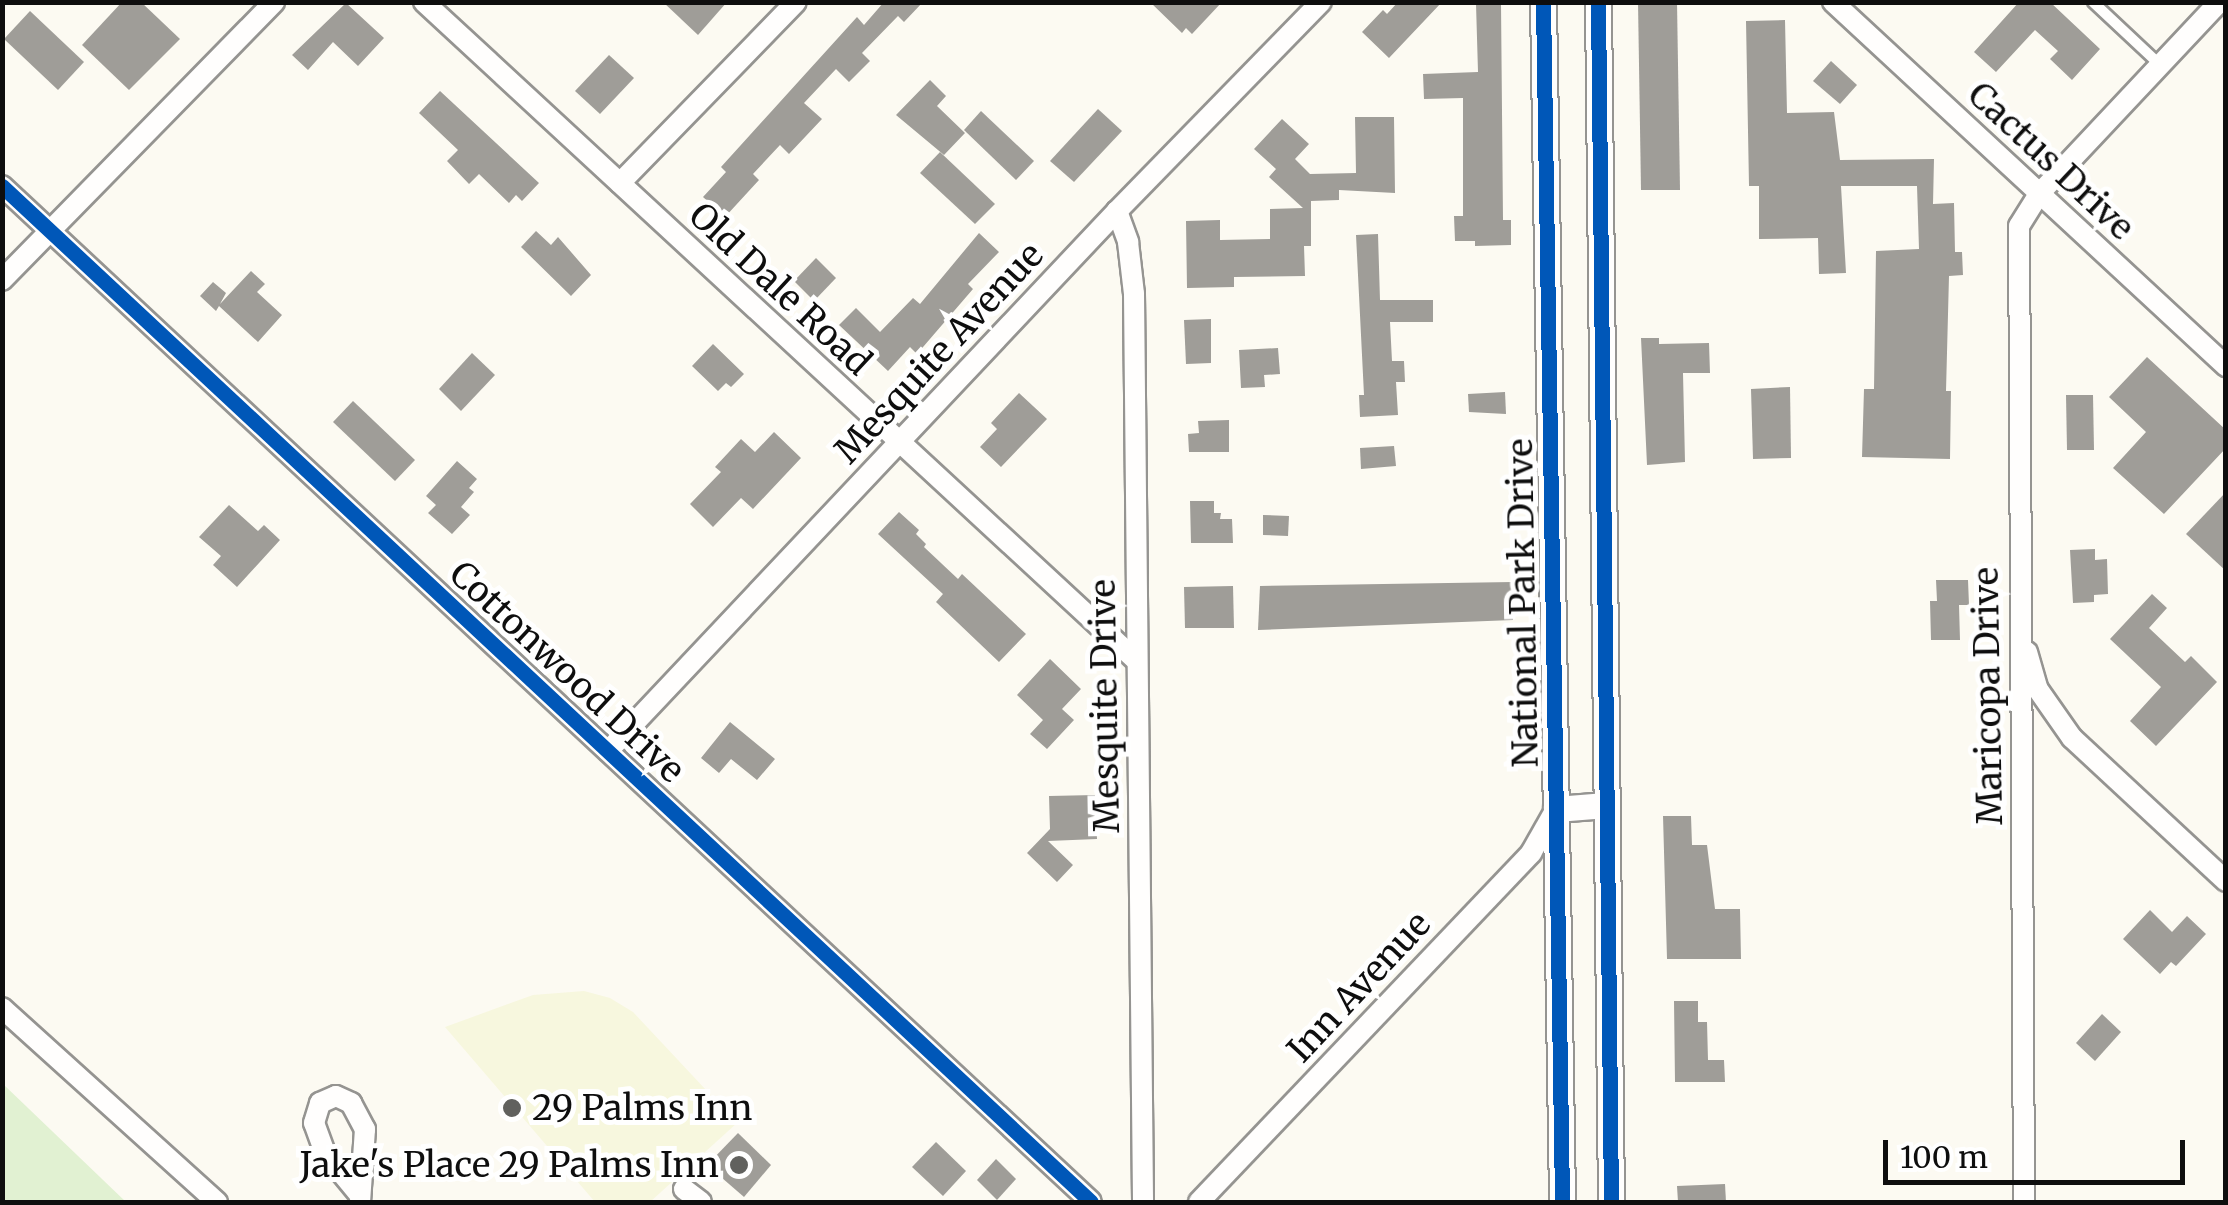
<!DOCTYPE html>
<style>
body{margin:0}
#map{position:relative;width:2228px;height:1205px;overflow:hidden;background:#fcfaf2;font-family:Merriweather,serif}
div>[style]{position:absolute}
[style*='--x']{left:calc(var(--x)*1px);top:calc(var(--y)*1px);width:calc(var(--w)*1px);rotate:calc(var(--a)*1deg)}
.farmland>*{inset:0;background:#f7f7de}
.green>*{inset:0;background:#e1f1d2}
.building>*{inset:0;background:#9f9d98}
.roads{filter:drop-shadow(2px 0 #959491) drop-shadow(-2px 0 #959491) drop-shadow(0 2px #959491) drop-shadow(0 -2px #959491)}
.service>*{height:10px;margin:-5px;padding:0 5px;transform-origin:5px;border-radius:5px;background:#fffefd}
.minor>*{height:20px;margin:-10px;padding:0 10px;transform-origin:10px;border-radius:10px;background:#fffefd}
.tertiary>*{height:25px;margin:-12.5px;padding:0 12.5px;transform-origin:12.5px;border-radius:12.5px;background:#fffefd}
.cycleway>*{height:15px;margin:-7.5px;padding:0 7.5px;transform-origin:7.5px;border-radius:7.5px;background:#0057b8}
.dots>*{width:28px;height:28px;translate:-50% -50%;box-sizing:border-box;border:5px solid #fff;border-radius:50%}
span{translate:-50% -50%;white-space:nowrap;text-align:center;line-height:1.15;-webkit-text-stroke:10px #fff;paint-order:stroke}
.street-label{font-size:35px;color:#0e0e0e}
.poi-label{font-size:35px;color:#0e0e0e}
.left{translate:0 -50%;text-align:left}
.right{translate:-100% -50%;text-align:right}
.frame{position:absolute;inset:0;border:5px solid #0e0e0e;pointer-events:none}
.scale{position:absolute;left:1883px;top:1140px;width:302px;height:45px;box-sizing:border-box;border:5px solid #0e0e0e;border-top:0;padding-left:12px;font-size:30px;line-height:35px;white-space:nowrap;color:#0e0e0e;-webkit-text-stroke:8px #fff;paint-order:stroke}
</style>
<div id="map">
<div class="farmland">
<div style="clip-path:polygon(584px 991px,610px 998px,633px 1012px,737px 1123px,650px 1202px,595px 1202px,445px 1027px,533px 995px)"></div>
</div>
<div class="green">
<div style="clip-path:polygon(2px 1084px,3px 1084px,126px 1202px,3px 1202px)"></div>
</div>
<div class="building">
<div style="clip-path:polygon(122px 2px,141px 2px,180px 39px,129px 90px,82px 45px)"></div>
<div style="clip-path:polygon(663px 2px,727px 2px,698px 35px)"></div>
<div style="clip-path:polygon(884px 2px,923px 2px,904px 22px,898px 16px,862px 53px,870px 61px,849px 82px,836px 69px,804px 103px,822px 119px,789px 154px,780px 145px,753px 174px,759px 180px,725px 217px,703px 197px,726px 172px,721px 167px,857px 17px,864px 25px)"></div>
<div style="clip-path:polygon(1150px 2px,1222px 2px,1192px 34px,1186px 28px,1182px 33px)"></div>
<div style="clip-path:polygon(1398px 2px,1442px 2px,1389px 58px,1362px 32px,1383px 10px,1387px 14px)"></div>
<div style="clip-path:polygon(1638px 2px,1677px 2px,1680px 190px,1641px 190px)"></div>
<div style="clip-path:polygon(2019px 2px,2050px 2px,2100px 49px,2072px 80px,2050px 59px,2058px 51px,2035px 30px,1996px 72px,1974px 52px)"></div>
<div style="clip-path:polygon(346px 3px,384px 38px,358px 66px,333px 42px,308px 70px,292px 55px)"></div>
<div style="clip-path:polygon(1501px 3px,1503px 220px,1511px 220px,1511px 245px,1475px 246px,1475px 241px,1455px 241px,1454px 216px,1463px 216px,1463px 98px,1424px 99px,1423px 74px,1478px 72px,1476px 4px)"></div>
<div style="clip-path:polygon(30px 11px,84px 62px,58px 90px,4px 39px)"></div>
<div style="clip-path:polygon(1785px 20px,1787px 113px,1834px 112px,1840px 160px,1934px 159px,1933px 204px,1954px 203px,1955px 252px,1962px 252px,1963px 275px,1949px 276px,1946px 391px,1951px 391px,1950px 459px,1862px 457px,1864px 389px,1874px 389px,1876px 251px,1919px 249px,1917px 186px,1841px 186px,1846px 273px,1819px 274px,1818px 238px,1759px 239px,1759px 186px,1749px 186px,1746px 21px)"></div>
<div style="clip-path:polygon(609px 55px,634px 78px,600px 114px,575px 91px)"></div>
<div style="clip-path:polygon(1831px 61px,1857px 85px,1840px 104px,1813px 81px)"></div>
<div style="clip-path:polygon(930px 80px,946px 96px,937px 106px,965px 133px,944px 155px,896px 115px)"></div>
<div style="clip-path:polygon(440px 91px,539px 183px,522px 201px,516px 195px,509px 203px,479px 174px,469px 184px,447px 161px,458px 150px,419px 113px)"></div>
<div style="clip-path:polygon(1098px 109px,1122px 131px,1074px 182px,1050px 161px)"></div>
<div style="clip-path:polygon(981px 111px,1034px 161px,1016px 180px,964px 130px)"></div>
<div style="clip-path:polygon(1355px 117px,1394px 117px,1395px 193px,1339px 190px,1339px 200px,1311px 201px,1311px 246px,1304px 246px,1305px 276px,1234px 277px,1234px 287px,1187px 288px,1186px 221px,1220px 220px,1220px 240px,1270px 239px,1270px 209px,1303px 208px,1269px 177px,1276px 169px,1254px 149px,1282px 119px,1309px 144px,1295px 159px,1310px 174px,1356px 173px)"></div>
<div style="clip-path:polygon(940px 152px,995px 204px,975px 224px,920px 173px)"></div>
<div style="clip-path:polygon(536px 231px,551px 245px,558px 237px,591px 275px,571px 296px,521px 247px)"></div>
<div style="clip-path:polygon(979px 233px,999px 252px,968px 284px,973px 289px,917px 354px,910px 347px,888px 371px,839px 325px,856px 308px,880px 332px,913px 298px,920px 304px)"></div>
<div style="clip-path:polygon(1378px 234px,1380px 300px,1433px 300px,1433px 322px,1390px 322px,1392px 361px,1404px 361px,1405px 382px,1396px 382px,1398px 415px,1360px 417px,1359px 395px,1364px 395px,1356px 235px)"></div>
<div style="clip-path:polygon(816px 258px,836px 278px,814px 301px,794px 281px)"></div>
<div style="clip-path:polygon(251px 271px,265px 284px,257px 292px,282px 315px,258px 342px,219px 306px,216px 311px,200px 296px,213px 282px,226px 293px,220px 304px)"></div>
<div style="clip-path:polygon(1211px 319px,1211px 363px,1186px 364px,1184px 320px)"></div>
<div style="clip-path:polygon(1641px 338px,1659px 338px,1659px 344px,1709px 343px,1710px 373px,1683px 373px,1685px 462px,1647px 465px)"></div>
<div style="clip-path:polygon(713px 344px,744px 374px,731px 387px,726px 383px,718px 391px,692px 366px)"></div>
<div style="clip-path:polygon(1278px 348px,1280px 374px,1264px 375px,1265px 387px,1241px 388px,1239px 350px)"></div>
<div style="clip-path:polygon(472px 353px,495px 375px,461px 411px,439px 389px)"></div>
<div style="clip-path:polygon(2147px 357px,2226px 430px,2226px 448px,2164px 514px,2113px 468px,2146px 432px,2109px 397px)"></div>
<div style="clip-path:polygon(1790px 387px,1791px 458px,1753px 459px,1751px 389px)"></div>
<div style="clip-path:polygon(1505px 392px,1506px 414px,1469px 412px,1468px 394px)"></div>
<div style="clip-path:polygon(1019px 393px,1047px 419px,1001px 467px,980px 447px,997px 429px,991px 423px)"></div>
<div style="clip-path:polygon(2066px 395px,2093px 395px,2094px 450px,2067px 450px)"></div>
<div style="clip-path:polygon(353px 401px,415px 460px,395px 481px,333px 422px)"></div>
<div style="clip-path:polygon(1229px 420px,1229px 452px,1189px 452px,1188px 434px,1199px 433px,1198px 421px)"></div>
<div style="clip-path:polygon(774px 432px,801px 458px,753px 509px,741px 498px,713px 527px,690px 504px,721px 472px,715px 467px,741px 439px,755px 452px)"></div>
<div style="clip-path:polygon(1394px 446px,1396px 466px,1361px 469px,1360px 448px)"></div>
<div style="clip-path:polygon(457px 461px,477px 479px,469px 488px,474px 492px,461px 507px,470px 515px,452px 534px,428px 513px,436px 505px,426px 496px)"></div>
<div style="clip-path:polygon(2226px 492px,2226px 571px,2186px 534px)"></div>
<div style="clip-path:polygon(1190px 501px,1214px 501px,1214px 513px,1221px 513px,1220px 519px,1232px 519px,1233px 543px,1191px 543px)"></div>
<div style="clip-path:polygon(229px 505px,258px 531px,264px 525px,280px 540px,237px 587px,213px 565px,221px 556px,199px 537px)"></div>
<div style="clip-path:polygon(899px 512px,919px 530px,916px 534px,926px 544px,924px 547px,958px 579px,962px 574px,1026px 634px,999px 662px,936px 602px,943px 594px,878px 534px)"></div>
<div style="clip-path:polygon(1263px 515px,1289px 516px,1288px 536px,1263px 535px)"></div>
<div style="clip-path:polygon(2095px 549px,2095px 560px,2107px 559px,2108px 594px,2094px 595px,2094px 602px,2073px 603px,2070px 550px)"></div>
<div style="clip-path:polygon(1936px 580px,1968px 580px,1969px 605px,1959px 605px,1960px 640px,1931px 640px,1930px 601px,1937px 601px)"></div>
<div style="clip-path:polygon(1513px 582px,1513px 620px,1258px 630px,1260px 586px)"></div>
<div style="clip-path:polygon(1233px 586px,1234px 628px,1185px 628px,1184px 587px)"></div>
<div style="clip-path:polygon(2152px 594px,2167px 608px,2149px 628px,2185px 662px,2191px 656px,2217px 682px,2156px 746px,2130px 721px,2161px 687px,2110px 639px)"></div>
<div style="clip-path:polygon(1050px 659px,1081px 689px,1062px 709px,1074px 720px,1047px 749px,1030px 734px,1043px 720px,1017px 695px)"></div>
<div style="clip-path:polygon(730px 722px,775px 759px,757px 780px,731px 759px,719px 773px,701px 758px)"></div>
<div style="clip-path:polygon(1095px 795px,1097px 839px,1048px 841px,1073px 865px,1057px 882px,1027px 853px,1050px 829px,1049px 796px)"></div>
<div style="clip-path:polygon(1663px 816px,1691px 816px,1692px 845px,1707px 845px,1715px 909px,1740px 909px,1741px 959px,1667px 959px)"></div>
<div style="clip-path:polygon(2150px 910px,2172px 932px,2187px 916px,2206px 934px,2176px 966px,2171px 962px,2160px 974px,2123px 939px)"></div>
<div style="clip-path:polygon(1674px 1001px,1698px 1001px,1698px 1022px,1707px 1022px,1708px 1060px,1724px 1060px,1725px 1082px,1675px 1082px)"></div>
<div style="clip-path:polygon(2102px 1014px,2121px 1032px,2095px 1061px,2076px 1043px)"></div>
<div style="clip-path:polygon(738px 1133px,771px 1165px,744px 1197px,707px 1165px)"></div>
<div style="clip-path:polygon(936px 1142px,966px 1171px,943px 1196px,912px 1167px)"></div>
<div style="clip-path:polygon(996px 1159px,1016px 1179px,997px 1200px,977px 1180px)"></div>
<div style="clip-path:polygon(1725px 1184px,1726px 1202px,1678px 1202px,1677px 1186px)"></div>
</div>
<div class="roads">
<div class="service">
<div style="--x:2093;--y:2;--w:92;--a:43.2"></div>
</div>
<div class="minor">
<div style="--x:424;--y:2;--w:971;--a:42.75"></div>
<div style="--x:1833;--y:2;--w:536;--a:42.81"></div>
<div style="--x:620;--y:183;--w:252;--a:-45.8"></div>
<div style="--x:2;--y:186;--w:1489;--a:43.01"></div>
<div style="--x:1117;--y:211;--w:33;--a:70"></div>
<div style="--x:1128;--y:242;--w:52;--a:83.4"></div>
<div style="--x:1134;--y:294;--w:908;--a:89.43"></div>
<div style="--x:2;--y:280;--w:389;--a:-45.6"></div>
<div style="--x:2027;--y:652;--w:37;--a:74"></div>
<div style="--x:2037;--y:688;--w:61;--a:55"></div>
<div style="--x:2072;--y:738;--w:210;--a:42.9"></div>
<div style="--x:608;--y:751;--w:742;--a:-46.69"></div>
<div style="--x:1117;--y:211;--w:292;--a:-45.7"></div>
<div style="--x:2;--y:1008;--w:290;--a:42.1"></div>
<div style="--x:684;--y:1189;--w:21;--a:37"></div>
<div style="--x:359;--y:1194;--w:53;--a:-129.7"></div>
<div style="--x:325;--y:1153;--w:32;--a:-110"></div>
<div style="--x:314;--y:1123;--w:21;--a:-73"></div>
<div style="--x:320;--y:1103;--w:17;--a:-24"></div>
<div style="--x:336;--y:1096;--w:17;--a:25"></div>
<div style="--x:351;--y:1103;--w:30;--a:62"></div>
<div style="--x:365;--y:1129;--w:73;--a:93.9"></div>
<div style="--x:1199;--y:1202;--w:482;--a:-46.4"></div>
<div style="--x:1531;--y:853;--w:51;--a:-60.4"></div>
<div style="--x:2024;--y:1202;--w:976;--a:-90.29"></div>
<div style="--x:2019;--y:226;--w:36;--a:-58"></div>
<div style="--x:2038;--y:195;--w:265;--a:-46.8"></div>
</div>
<div class="tertiary">
<div style="--x:1543;--y:2;--w:1200;--a:89.09"></div>
<div style="--x:1598;--y:2;--w:1200;--a:89.38"></div>
<div style="--x:1556;--y:809;--w:50;--a:-4.6"></div>
</div>
</div>
<div class="cycleway">
<div style="--x:1543;--y:2;--w:1200;--a:89.09"></div>
<div style="--x:1598;--y:2;--w:1200;--a:89.38"></div>
<div style="--x:2;--y:186;--w:1489;--a:43.01"></div>
</div>
<div class="dots">
<div style="left:512px;top:1108px;background:#61615e"></div>
<div style="left:739px;top:1165px;background:#61615e"></div>
</div>
<div class="street-label">
<span style="left:2051px;top:161px;rotate:43deg">Cactus Drive</span>
<span style="left:780px;top:289px;rotate:43deg">Old Dale Road</span>
<span style="left:939px;top:353px;rotate:-47deg">Mesquite Avenue</span>
<span style="left:1523px;top:603px;rotate:-91deg">National Park Drive</span>
<span style="left:567px;top:672px;rotate:43deg">Cottonwood Drive</span>
<span style="left:1988px;top:696px;rotate:-91deg">Maricopa Drive</span>
<span style="left:1105px;top:706px;rotate:-91deg">Mesquite Drive</span>
<span style="left:1359px;top:987px;rotate:-47deg">Inn Avenue</span>
</div>
<div class="poi-label">
<span class="left" style="left:532px;top:1108px">29 Palms Inn</span>
<span class="right" style="left:719px;top:1165px">Jake's Place 29 Palms Inn</span>
</div>
<div class="frame"></div>
<div class="scale">100 m</div>
</div>
